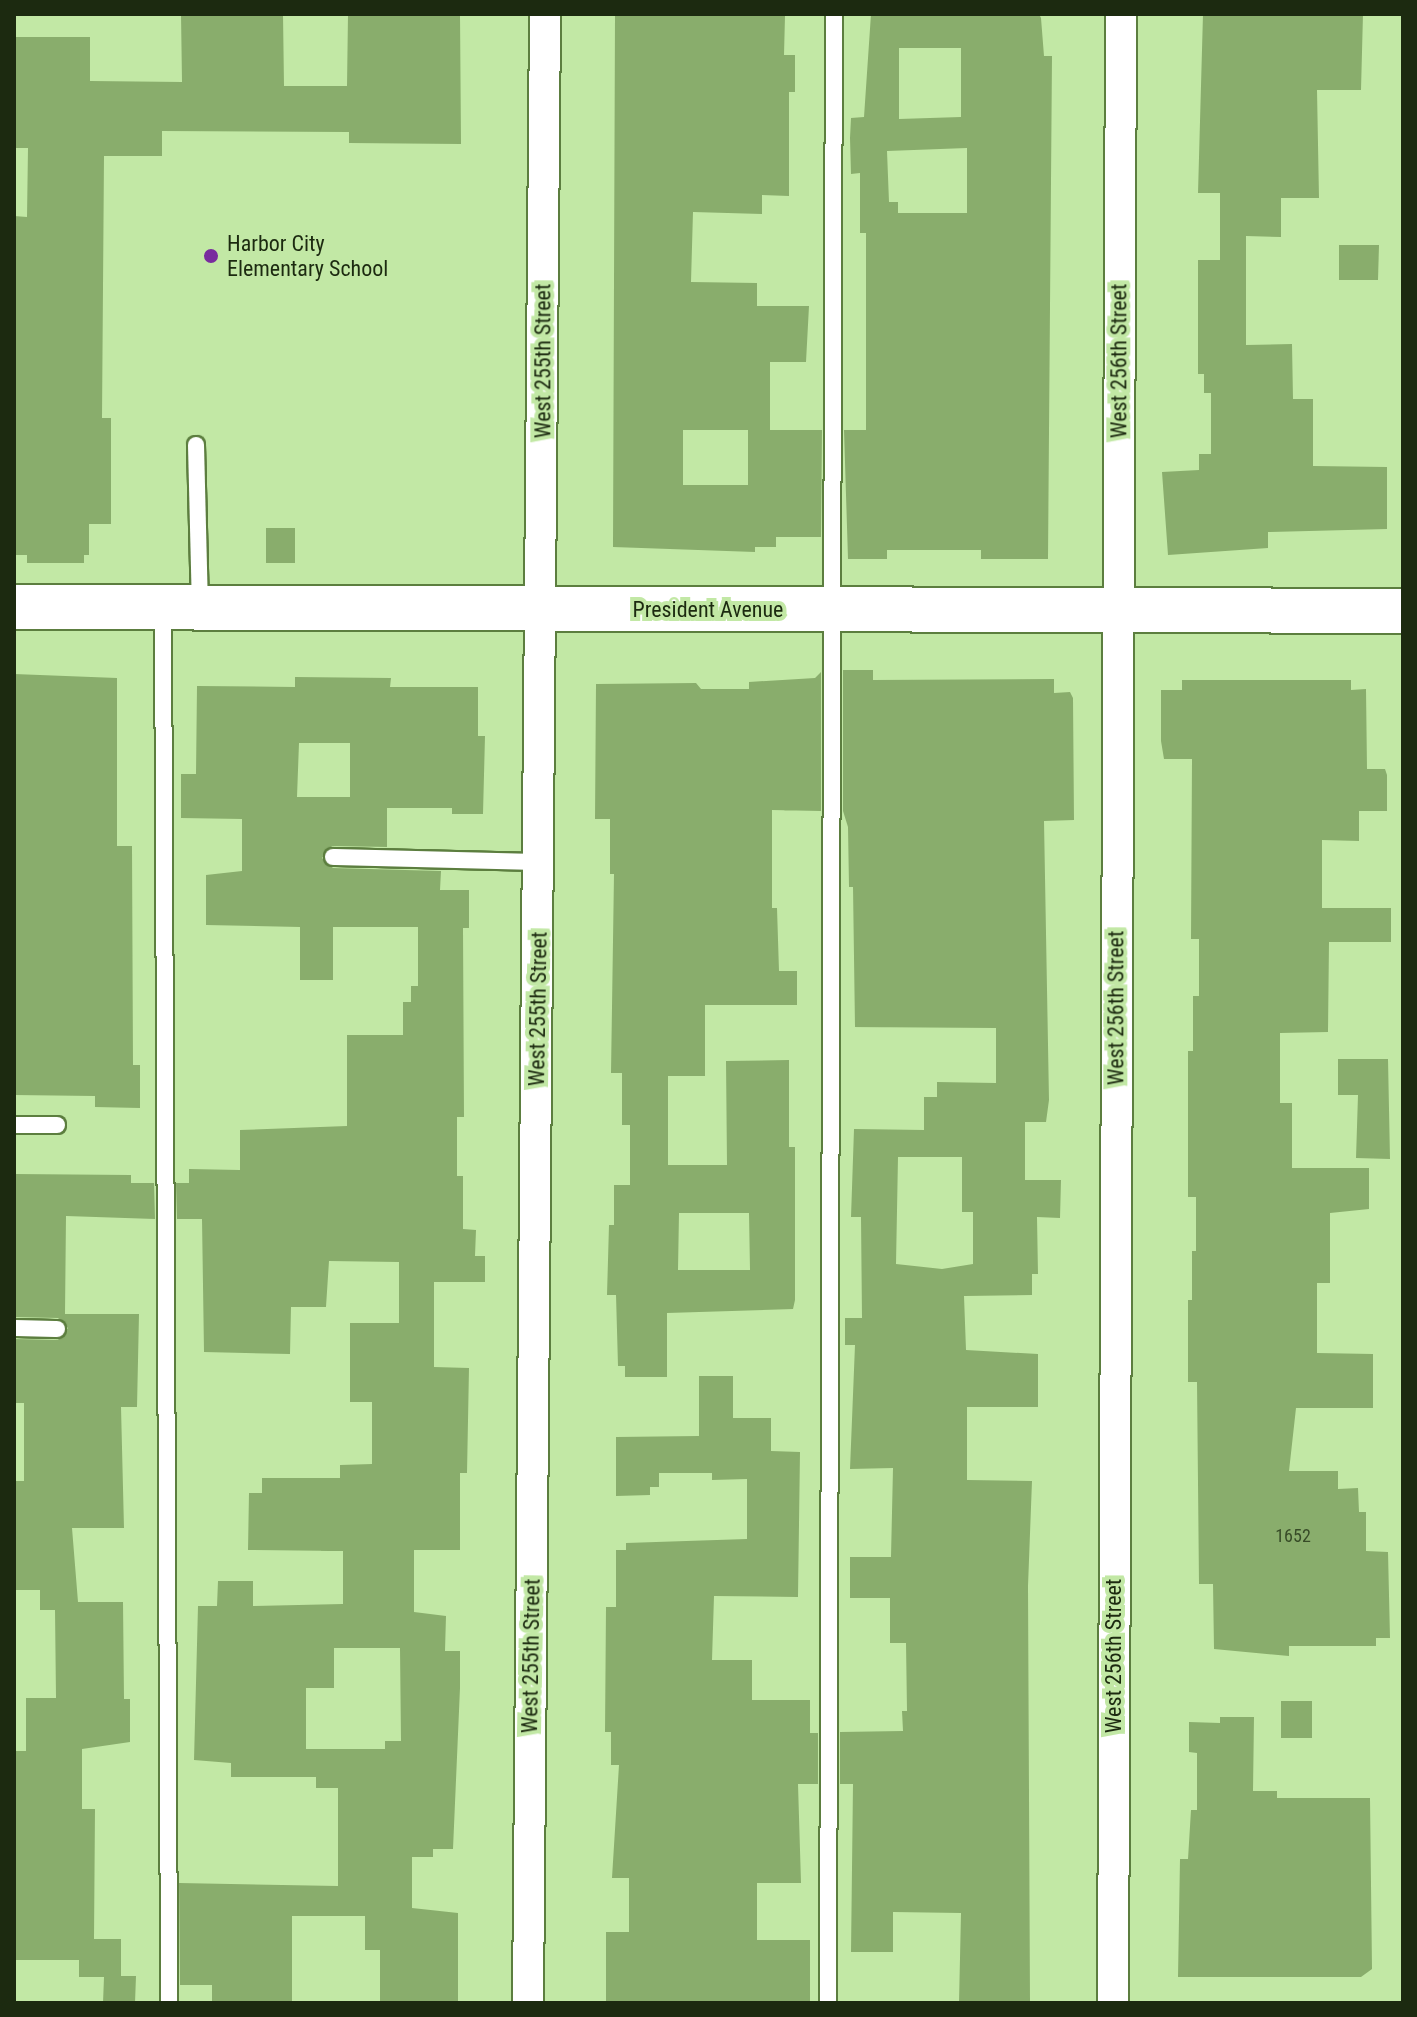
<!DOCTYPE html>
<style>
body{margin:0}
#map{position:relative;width:1417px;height:2017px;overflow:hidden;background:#c2e8a5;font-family:"Roboto Condensed",sans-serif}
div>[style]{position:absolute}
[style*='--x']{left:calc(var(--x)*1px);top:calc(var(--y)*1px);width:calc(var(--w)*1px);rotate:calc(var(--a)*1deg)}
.building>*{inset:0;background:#89ad6c}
.roads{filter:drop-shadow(2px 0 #5c7e3f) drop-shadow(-2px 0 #5c7e3f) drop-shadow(0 2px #5c7e3f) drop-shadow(0 -2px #5c7e3f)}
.lane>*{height:16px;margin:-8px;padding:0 8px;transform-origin:8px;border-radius:8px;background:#fff}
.street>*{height:30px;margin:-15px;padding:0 15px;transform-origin:15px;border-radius:15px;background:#fff}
.secondary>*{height:44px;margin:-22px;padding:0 22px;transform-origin:22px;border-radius:22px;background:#fff}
.dots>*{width:22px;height:22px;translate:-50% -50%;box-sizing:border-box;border:4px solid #c2e8a5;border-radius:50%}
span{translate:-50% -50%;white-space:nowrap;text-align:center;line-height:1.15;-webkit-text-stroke:8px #c2e8a5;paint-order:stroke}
.number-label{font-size:18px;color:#374b27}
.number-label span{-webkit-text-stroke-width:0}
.poi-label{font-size:22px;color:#1c2a10}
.left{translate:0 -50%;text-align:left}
.street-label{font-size:22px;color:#1c2a10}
.frame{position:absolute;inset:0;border:16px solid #1c2a10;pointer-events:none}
</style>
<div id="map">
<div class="building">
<div style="clip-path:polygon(181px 14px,283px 14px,284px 86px,347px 86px,348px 14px,460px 14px,461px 144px,349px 143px,349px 132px,162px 131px,162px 156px,104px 156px,102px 418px,111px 418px,111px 524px,89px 524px,89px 555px,84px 555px,84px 563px,27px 563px,27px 555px,14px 555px,14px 216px,27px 217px,28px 148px,14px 148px,14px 37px,90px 37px,90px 81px,182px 82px)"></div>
<div style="clip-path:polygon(evenodd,615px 14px,785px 16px,784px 55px,795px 55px,795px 92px,789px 92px,789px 196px,762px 195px,762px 214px,693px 212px,691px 282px,757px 283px,757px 306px,809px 306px,806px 362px,770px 362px,770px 430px,822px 430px,821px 537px,776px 537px,776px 547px,755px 547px,755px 552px,613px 547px,615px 14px,683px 430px,748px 430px,748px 485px,683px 485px,683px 430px)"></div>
<div style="clip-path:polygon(evenodd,871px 14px,1039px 14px,1041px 18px,1044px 56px,1052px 56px,1048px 559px,981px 559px,981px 550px,887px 550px,887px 559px,848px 559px,844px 430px,866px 430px,866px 233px,860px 233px,860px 173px,851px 174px,850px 138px,851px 118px,864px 117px,871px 14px,899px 48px,961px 48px,961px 117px,899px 119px,899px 48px,871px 14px,967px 148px,967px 213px,898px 213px,898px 202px,889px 202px,887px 151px,967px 148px)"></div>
<div style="clip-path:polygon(1203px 14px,1363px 14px,1361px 90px,1317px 90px,1319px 198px,1281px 198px,1281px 237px,1246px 236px,1246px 345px,1292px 344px,1293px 399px,1313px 399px,1313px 466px,1387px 467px,1387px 529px,1268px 532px,1268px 548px,1168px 555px,1162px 472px,1199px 470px,1199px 454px,1211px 454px,1211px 393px,1204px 393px,1204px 374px,1198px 374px,1198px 260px,1220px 260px,1220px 193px,1198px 193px)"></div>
<div style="clip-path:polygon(1339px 245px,1379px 245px,1378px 280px,1339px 280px)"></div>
<div style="clip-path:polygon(266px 528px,295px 528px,295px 563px,266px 563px)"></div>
<div style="clip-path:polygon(evenodd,843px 670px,873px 670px,873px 680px,1054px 679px,1054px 693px,1070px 692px,1073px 698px,1074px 820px,1044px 821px,1049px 1100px,1046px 1122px,1025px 1122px,1025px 1180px,1061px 1180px,1060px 1218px,1037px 1217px,1038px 1274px,1032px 1274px,1032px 1295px,964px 1296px,966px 1350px,1038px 1354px,1038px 1407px,967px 1407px,967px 1480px,1032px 1481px,1028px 1586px,1030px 2003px,959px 2003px,961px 1913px,893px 1912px,893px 1952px,851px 1952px,853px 1784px,840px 1784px,840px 1732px,903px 1731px,902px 1711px,907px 1711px,906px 1643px,890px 1643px,890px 1598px,850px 1598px,850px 1557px,891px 1557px,893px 1468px,850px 1469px,855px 1345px,845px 1345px,845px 1318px,862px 1318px,861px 1217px,851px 1217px,854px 1129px,924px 1130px,924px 1097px,937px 1097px,937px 1082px,996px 1083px,996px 1028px,855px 1027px,853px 887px,849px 887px,848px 827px,843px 811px,843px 670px,898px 1157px,962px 1157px,962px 1212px,973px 1212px,973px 1264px,942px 1269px,896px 1264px,898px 1157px)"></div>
<div style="clip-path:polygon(evenodd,821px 672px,821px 811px,772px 810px,772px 908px,777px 908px,779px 971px,797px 971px,797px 1005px,705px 1005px,705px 1076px,668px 1076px,668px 1165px,727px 1165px,726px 1061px,789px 1060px,789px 1147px,795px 1147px,795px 1300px,793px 1309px,667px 1313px,667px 1377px,625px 1377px,625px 1366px,618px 1366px,616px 1295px,607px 1295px,609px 1225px,614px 1225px,614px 1185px,630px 1185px,630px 1125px,622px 1125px,622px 1073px,611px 1073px,614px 874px,610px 874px,610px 819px,595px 819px,596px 684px,696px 683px,701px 689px,749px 689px,749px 682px,815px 678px,821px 672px,679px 1213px,749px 1213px,750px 1270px,678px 1270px,679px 1213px)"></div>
<div style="clip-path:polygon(14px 674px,117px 678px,117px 846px,132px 846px,133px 1065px,140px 1065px,140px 1108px,95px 1107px,95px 1096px,14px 1095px)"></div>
<div style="clip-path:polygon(evenodd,295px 677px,391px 678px,390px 687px,478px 687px,478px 736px,485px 736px,483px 814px,452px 814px,452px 808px,387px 808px,387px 847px,332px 846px,322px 858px,333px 868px,441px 871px,440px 890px,469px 890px,469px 928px,463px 928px,464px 1117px,457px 1117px,457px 1176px,463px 1176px,463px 1229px,476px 1230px,475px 1256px,485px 1256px,485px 1282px,434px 1282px,434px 1367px,469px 1368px,467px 1473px,460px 1473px,460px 1550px,414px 1550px,414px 1612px,446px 1616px,445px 1651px,460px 1651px,460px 1688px,453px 1849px,433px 1849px,433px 1857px,412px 1857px,412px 1908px,458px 1913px,458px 2003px,380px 2003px,380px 1950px,365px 1950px,365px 1916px,292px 1916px,292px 2003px,212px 2003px,212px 1985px,180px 1985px,179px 1883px,338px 1886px,338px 1788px,316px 1788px,316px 1777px,231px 1777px,231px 1763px,194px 1760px,198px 1606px,217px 1606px,218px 1581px,253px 1581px,253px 1606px,343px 1604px,343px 1551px,248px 1550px,249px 1493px,262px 1493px,262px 1478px,340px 1478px,340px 1465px,372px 1464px,372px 1402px,350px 1402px,350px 1323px,399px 1323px,399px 1262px,329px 1261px,326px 1307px,291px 1307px,290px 1354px,204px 1352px,202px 1219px,177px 1219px,176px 1183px,189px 1183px,189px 1169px,240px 1170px,240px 1130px,347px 1126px,347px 1035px,403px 1035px,403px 1002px,411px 1002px,411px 986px,418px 986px,418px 927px,333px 927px,333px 980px,300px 980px,300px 927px,206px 925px,206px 875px,242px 871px,242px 819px,181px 818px,181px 774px,196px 774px,197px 686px,295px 687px,295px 677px,299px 743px,350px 743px,350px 797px,297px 797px,299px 743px,295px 677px,334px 1648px,400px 1648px,401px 1741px,385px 1741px,385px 1749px,306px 1749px,306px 1688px,334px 1688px,334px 1648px)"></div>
<div style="clip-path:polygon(1182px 680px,1351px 680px,1351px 690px,1366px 689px,1367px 769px,1385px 769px,1387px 775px,1387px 811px,1359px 811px,1359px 841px,1322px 840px,1322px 908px,1391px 908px,1391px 942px,1329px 942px,1328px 1032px,1280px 1033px,1280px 1103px,1292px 1103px,1292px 1168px,1369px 1168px,1369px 1209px,1330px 1213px,1330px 1283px,1317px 1283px,1317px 1353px,1373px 1354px,1373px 1408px,1296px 1408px,1289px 1471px,1338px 1471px,1338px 1489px,1358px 1488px,1359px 1512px,1366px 1512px,1366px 1551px,1388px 1552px,1390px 1638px,1376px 1638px,1376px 1646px,1289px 1646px,1289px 1656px,1214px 1649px,1213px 1584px,1199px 1584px,1197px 1382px,1188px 1382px,1188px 1300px,1192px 1300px,1192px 1251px,1196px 1251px,1196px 1197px,1188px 1197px,1188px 1051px,1193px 1051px,1193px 996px,1199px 996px,1199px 939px,1191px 939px,1192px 759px,1164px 759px,1161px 741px,1161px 690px,1182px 690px)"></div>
<div style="clip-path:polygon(1338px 1059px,1388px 1059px,1390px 1159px,1356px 1158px,1358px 1095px,1338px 1095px)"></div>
<div style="clip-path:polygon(14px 1174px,131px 1175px,131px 1183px,154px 1183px,155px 1219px,66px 1216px,65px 1314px,139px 1314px,137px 1407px,121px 1407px,124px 1528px,72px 1528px,78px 1602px,123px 1602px,124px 1699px,130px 1699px,130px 1742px,82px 1749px,82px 1809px,95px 1809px,94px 1939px,121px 1939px,121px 1976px,136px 1976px,135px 2003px,103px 2003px,104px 1977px,79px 1977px,79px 1960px,14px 1960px,14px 1751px,26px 1751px,26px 1698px,56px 1698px,55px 1610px,40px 1610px,40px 1590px,14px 1590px,14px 1481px,24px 1481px,24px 1403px,14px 1403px,14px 1339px,58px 1340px,68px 1328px,58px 1318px,14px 1317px)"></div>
<div style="clip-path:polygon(699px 1376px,733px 1376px,733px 1418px,771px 1418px,771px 1451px,800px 1452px,798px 1597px,714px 1596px,712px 1660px,752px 1660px,752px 1700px,810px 1700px,810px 1733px,818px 1733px,818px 1784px,798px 1784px,801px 1883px,757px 1883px,757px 1940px,810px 1940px,810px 2003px,606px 2003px,606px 1932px,629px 1932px,629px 1878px,612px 1878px,619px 1765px,611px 1765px,611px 1732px,605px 1732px,606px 1607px,616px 1607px,616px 1550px,626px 1550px,626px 1543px,747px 1539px,747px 1479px,712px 1480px,712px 1473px,659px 1473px,659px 1487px,650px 1487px,650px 1495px,616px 1496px,616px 1437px,699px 1436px)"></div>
<div style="clip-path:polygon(1281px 1701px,1312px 1701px,1312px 1738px,1281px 1738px)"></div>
<div style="clip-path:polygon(1220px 1717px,1254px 1717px,1253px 1791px,1277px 1791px,1277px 1798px,1370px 1798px,1372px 1969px,1361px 1977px,1178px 1977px,1180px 1859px,1188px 1859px,1191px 1810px,1197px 1810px,1197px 1753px,1189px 1752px,1189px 1722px,1220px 1723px)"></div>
</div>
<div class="roads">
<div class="lane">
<div style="--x:196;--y:445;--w:162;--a:88.6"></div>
<div style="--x:163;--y:609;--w:1394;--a:89.75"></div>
<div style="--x:333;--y:857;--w:206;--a:1.4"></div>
<div style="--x:14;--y:1125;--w:43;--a:0"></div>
<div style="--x:14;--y:1328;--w:43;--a:1.3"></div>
<div style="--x:828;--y:2003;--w:1989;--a:-89.83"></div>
</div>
<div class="street">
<div style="--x:528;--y:2003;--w:1989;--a:-89.51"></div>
<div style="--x:1113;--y:2003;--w:1989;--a:-89.77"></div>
</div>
<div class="secondary">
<div style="--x:14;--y:607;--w:1389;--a:0.16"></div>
</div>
</div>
<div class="dots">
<div style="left:211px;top:256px;background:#792c9e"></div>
</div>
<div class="number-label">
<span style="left:1293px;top:1536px">1652</span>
</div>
<div class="poi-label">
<span class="left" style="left:227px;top:256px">Harbor City<br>Elementary School</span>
</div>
<div class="street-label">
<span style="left:543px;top:361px;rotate:-90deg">West 255th Street</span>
<span style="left:1119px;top:361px;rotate:-90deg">West 256th Street</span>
<span style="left:708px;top:610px">President Avenue</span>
<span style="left:1116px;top:1008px;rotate:-90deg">West 256th Street</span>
<span style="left:538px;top:1009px;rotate:-89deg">West 255th Street</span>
<span style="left:531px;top:1656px;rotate:-89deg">West 255th Street</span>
<span style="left:1114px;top:1656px;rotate:-90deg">West 256th Street</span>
</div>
<div class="frame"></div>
</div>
